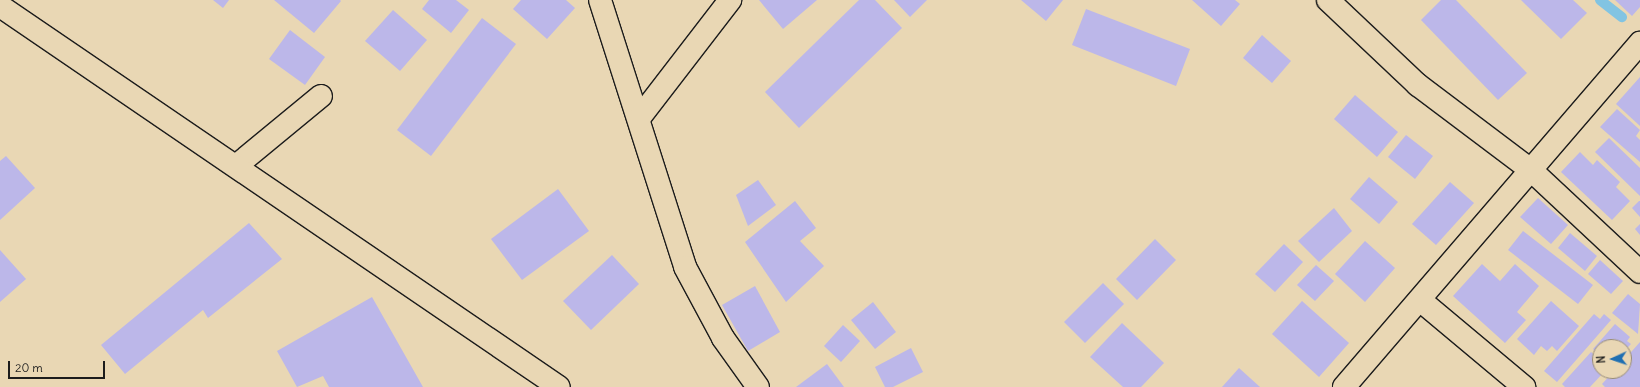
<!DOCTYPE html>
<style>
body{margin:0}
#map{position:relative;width:1640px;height:387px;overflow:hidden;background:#e9d7b4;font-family:Delius,sans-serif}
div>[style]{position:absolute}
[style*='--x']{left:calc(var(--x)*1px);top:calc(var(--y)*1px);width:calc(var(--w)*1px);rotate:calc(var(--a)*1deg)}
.stream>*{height:10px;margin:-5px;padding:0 5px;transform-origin:5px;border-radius:5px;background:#82c4e2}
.building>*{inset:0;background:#bcb7e9}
.roads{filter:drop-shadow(1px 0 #1c1c1c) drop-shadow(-1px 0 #1c1c1c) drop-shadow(0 1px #1c1c1c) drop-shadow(0 -1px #1c1c1c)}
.street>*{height:22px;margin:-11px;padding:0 11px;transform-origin:11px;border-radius:11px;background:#e9d7b4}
.secondary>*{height:22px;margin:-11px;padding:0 11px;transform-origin:11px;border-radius:11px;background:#e9d7b4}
span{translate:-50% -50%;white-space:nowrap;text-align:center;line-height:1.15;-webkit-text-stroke:4px #e9d7b4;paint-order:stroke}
.north{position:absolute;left:1592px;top:339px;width:40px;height:40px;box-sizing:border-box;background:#e9d7b4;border:1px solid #978c77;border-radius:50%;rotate:267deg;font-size:11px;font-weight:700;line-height:16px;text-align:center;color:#1c1c1c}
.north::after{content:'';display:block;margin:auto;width:14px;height:18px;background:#1f6fb2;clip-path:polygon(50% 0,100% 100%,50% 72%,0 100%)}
.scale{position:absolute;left:8px;top:361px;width:97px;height:18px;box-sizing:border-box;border:2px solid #1c1c1c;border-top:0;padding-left:5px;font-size:12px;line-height:14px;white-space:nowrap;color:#1c1c1c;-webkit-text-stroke:3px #e9d7b4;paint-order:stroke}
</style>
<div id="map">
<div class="stream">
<div style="--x:1600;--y:0;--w:28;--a:38"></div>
</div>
<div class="building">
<div style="clip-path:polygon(213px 0,229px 0,223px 8px)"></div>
<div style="clip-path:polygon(274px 0,340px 0,341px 1px,314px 33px)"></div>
<div style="clip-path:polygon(429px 0,456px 0,469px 10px,451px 33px,422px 9px)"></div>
<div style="clip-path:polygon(521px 0,566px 0,575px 8px,547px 39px,513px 9px)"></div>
<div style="clip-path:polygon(759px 0,817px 0,783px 29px)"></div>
<div style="clip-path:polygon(859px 0,875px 0,902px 28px,799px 128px,765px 92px)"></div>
<div style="clip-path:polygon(894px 0,927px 0,910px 17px)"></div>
<div style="clip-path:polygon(1021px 0,1063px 0,1046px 21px)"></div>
<div style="clip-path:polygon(1192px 0,1235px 0,1240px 4px,1221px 26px)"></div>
<div style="clip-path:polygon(1441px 0,1456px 0,1527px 73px,1498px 100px,1421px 20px)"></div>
<div style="clip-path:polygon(1521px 0,1573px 0,1587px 13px,1561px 39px)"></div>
<div style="clip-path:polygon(1615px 0,1640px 0,1640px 7px,1632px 16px)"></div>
<div style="clip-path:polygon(1086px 9px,1190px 49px,1176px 86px,1072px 45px)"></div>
<div style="clip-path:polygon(393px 10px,427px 40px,400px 71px,365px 41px)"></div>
<div style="clip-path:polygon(482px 18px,516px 44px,431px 156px,397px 130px)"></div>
<div style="clip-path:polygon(290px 30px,325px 57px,305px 85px,269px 59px)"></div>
<div style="clip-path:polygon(1262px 35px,1291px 61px,1272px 83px,1243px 58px)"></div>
<div style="clip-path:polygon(1640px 77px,1640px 126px,1616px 104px)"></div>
<div style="clip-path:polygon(1355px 95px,1398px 132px,1377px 157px,1334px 119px)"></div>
<div style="clip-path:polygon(1617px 109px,1640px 130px,1636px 136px,1640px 140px,1640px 162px,1600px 127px)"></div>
<div style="clip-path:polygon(1406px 135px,1433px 156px,1415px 179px,1388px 157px)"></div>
<div style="clip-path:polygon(1609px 138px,1640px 168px,1640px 196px,1595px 152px)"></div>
<div style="clip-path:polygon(1580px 152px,1593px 165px,1597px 160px,1620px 182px,1616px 187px,1630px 201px,1612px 220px,1561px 172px)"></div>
<div style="clip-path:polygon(6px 156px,35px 188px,0 220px,0 161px)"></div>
<div style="clip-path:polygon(1369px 177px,1398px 202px,1379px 224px,1350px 199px)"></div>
<div style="clip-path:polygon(758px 180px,776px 205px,748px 226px,736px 195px)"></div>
<div style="clip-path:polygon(1450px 182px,1474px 203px,1436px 245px,1412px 224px)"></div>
<div style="clip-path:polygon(558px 189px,589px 231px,522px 280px,491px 239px)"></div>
<div style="clip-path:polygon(1538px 198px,1568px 225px,1551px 244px,1520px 217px)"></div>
<div style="clip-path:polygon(795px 201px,816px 228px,800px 241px,824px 266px,786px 302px,745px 242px)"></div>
<div style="clip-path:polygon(1639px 201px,1640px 201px,1640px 217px,1632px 208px)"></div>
<div style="clip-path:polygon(1334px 208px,1352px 231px,1319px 262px,1298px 241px)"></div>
<div style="clip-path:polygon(249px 223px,282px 259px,208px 318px,203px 310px,125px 374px,101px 345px)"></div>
<div style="clip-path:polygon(1640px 224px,1640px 235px,1635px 229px)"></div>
<div style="clip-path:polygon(1523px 231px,1593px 285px,1578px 304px,1508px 250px)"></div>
<div style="clip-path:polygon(1570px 233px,1597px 256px,1585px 271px,1558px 248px)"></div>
<div style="clip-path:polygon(1155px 239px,1176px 260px,1137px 300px,1116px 279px)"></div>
<div style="clip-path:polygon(1365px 241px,1395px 268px,1365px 302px,1335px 274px)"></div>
<div style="clip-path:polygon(1284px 244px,1303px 262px,1275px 292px,1255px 274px)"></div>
<div style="clip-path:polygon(0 250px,26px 279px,0 302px)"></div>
<div style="clip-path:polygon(612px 255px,639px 284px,591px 330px,563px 301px)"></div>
<div style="clip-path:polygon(1600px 260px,1623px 281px,1611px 294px,1588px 274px)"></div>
<div style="clip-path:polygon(1482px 264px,1500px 281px,1515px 264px,1539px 286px,1517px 312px,1526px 320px,1505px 343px,1453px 296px)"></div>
<div style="clip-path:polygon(1316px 265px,1334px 281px,1315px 301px,1297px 285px)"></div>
<div style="clip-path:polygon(1103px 283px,1124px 304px,1085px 343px,1064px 322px)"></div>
<div style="clip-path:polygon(755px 286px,780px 332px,748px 351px,722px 305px)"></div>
<div style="clip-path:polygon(1628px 294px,1640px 304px,1638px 334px,1612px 313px)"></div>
<div style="clip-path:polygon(372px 297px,423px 387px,329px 387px,323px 376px,297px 387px,277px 351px)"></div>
<div style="clip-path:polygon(1302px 301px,1349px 343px,1319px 377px,1272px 334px)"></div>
<div style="clip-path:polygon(1551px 301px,1579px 326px,1557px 351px,1552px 346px,1547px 351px,1541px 346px,1534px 355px,1517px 339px)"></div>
<div style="clip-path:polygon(873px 302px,896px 332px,875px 349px,851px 320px)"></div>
<div style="clip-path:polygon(1594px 314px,1600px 319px,1604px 314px,1611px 320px,1557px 382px,1544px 371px)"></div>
<div style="clip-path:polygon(1122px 323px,1164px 363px,1141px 387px,1123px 387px,1090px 357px)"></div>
<div style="clip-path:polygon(1615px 324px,1630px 337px,1627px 341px,1631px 344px,1624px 351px,1624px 347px,1600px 347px,1600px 356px,1593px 349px)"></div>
<div style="clip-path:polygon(843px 325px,860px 341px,841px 362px,824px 346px)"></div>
<div style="clip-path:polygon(1640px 342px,1640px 387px,1605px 387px,1602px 384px,1614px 371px,1624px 371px,1624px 360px)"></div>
<div style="clip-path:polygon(911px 348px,923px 372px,893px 387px,885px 387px,875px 367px)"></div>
<div style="clip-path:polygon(1591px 352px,1600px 360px,1600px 371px,1605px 371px,1590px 387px,1565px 387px,1562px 384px)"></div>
<div style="clip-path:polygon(827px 364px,844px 387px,796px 387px)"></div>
<div style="clip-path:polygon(1239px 368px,1260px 387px,1222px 387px)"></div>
</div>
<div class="roads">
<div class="street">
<div style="--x:600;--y:0;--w:280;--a:72.3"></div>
<div style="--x:685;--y:267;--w:81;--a:61.8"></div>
<div style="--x:723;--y:338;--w:60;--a:54.5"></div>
<div style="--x:1328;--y:0;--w:124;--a:43.4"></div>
<div style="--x:1418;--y:85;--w:141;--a:37"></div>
<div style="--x:1531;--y:170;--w:149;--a:43.1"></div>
<div style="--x:640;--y:117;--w:148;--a:-52.4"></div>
<div style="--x:236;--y:166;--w:110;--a:-39.5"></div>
<div style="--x:1420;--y:300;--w:136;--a:39.9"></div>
</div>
<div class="secondary">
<div style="--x:0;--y:6;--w:676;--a:34.28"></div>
<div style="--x:1344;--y:387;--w:454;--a:-49.3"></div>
</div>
</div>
<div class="north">N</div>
<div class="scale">20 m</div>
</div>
